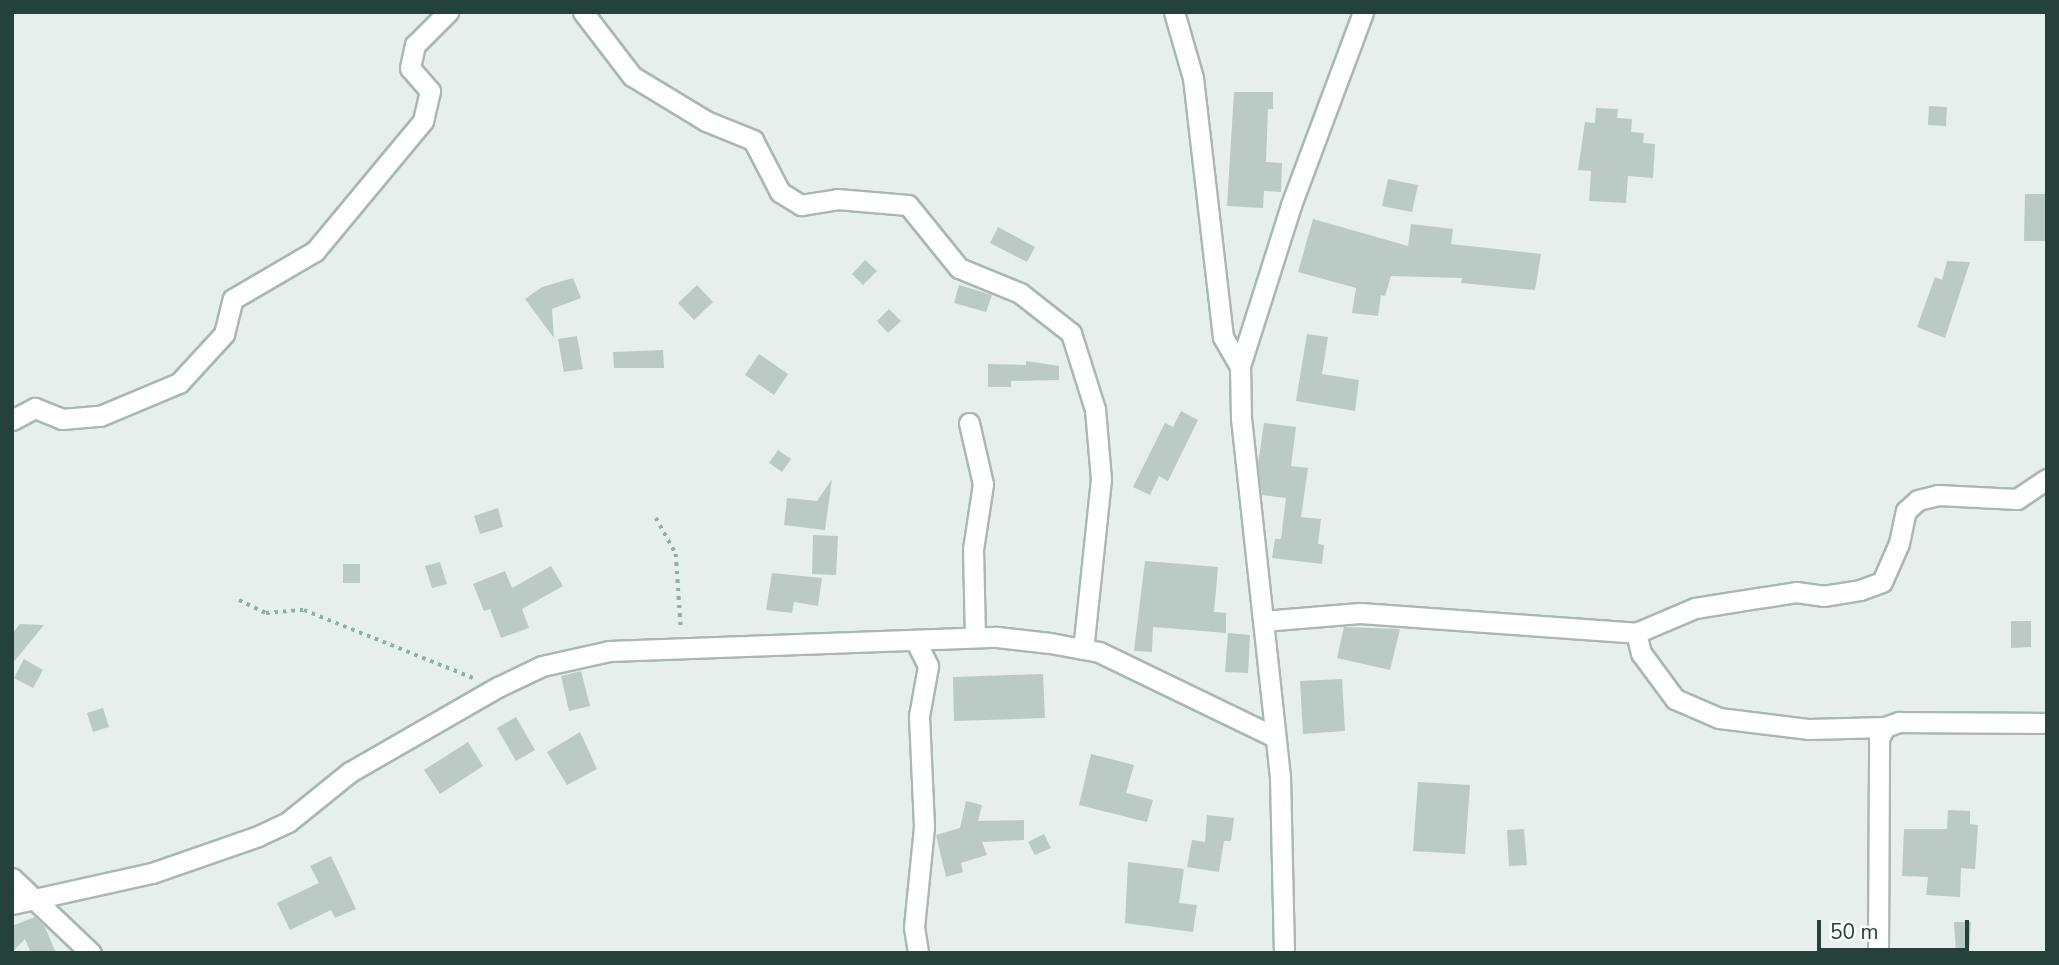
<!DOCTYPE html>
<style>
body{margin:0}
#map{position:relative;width:2059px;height:965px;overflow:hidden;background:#e6efeb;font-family:"Nunito Sans",sans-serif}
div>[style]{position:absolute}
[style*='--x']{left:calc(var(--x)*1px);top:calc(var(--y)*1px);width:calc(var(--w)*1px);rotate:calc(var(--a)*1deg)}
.building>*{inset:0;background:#bbcac4}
.path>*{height:3.5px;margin-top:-1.75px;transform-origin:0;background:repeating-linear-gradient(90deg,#86b3a5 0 3.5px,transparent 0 8.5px)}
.roads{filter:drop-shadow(2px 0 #a8b8b2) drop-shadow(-2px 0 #a8b8b2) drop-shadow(0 2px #a8b8b2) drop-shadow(0 -2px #a8b8b2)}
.minor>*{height:19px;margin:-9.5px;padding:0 9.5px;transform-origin:9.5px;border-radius:9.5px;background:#fff}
span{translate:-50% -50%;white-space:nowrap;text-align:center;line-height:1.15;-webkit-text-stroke:7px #f7fbf9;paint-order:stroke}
.frame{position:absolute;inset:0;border:14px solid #24423a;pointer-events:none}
.scale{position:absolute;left:1817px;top:920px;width:152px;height:32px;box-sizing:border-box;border:4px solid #24423a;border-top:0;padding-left:9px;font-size:21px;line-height:24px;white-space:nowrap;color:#24423a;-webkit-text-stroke:5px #f7fbf9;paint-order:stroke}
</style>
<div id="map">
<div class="building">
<div style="clip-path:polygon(1234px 92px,1273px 92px,1273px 109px,1268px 109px,1266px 162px,1282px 163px,1281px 192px,1264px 191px,1263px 208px,1227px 206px)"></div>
<div style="clip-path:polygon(1929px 106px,1947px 107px,1946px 126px,1928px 125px)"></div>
<div style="clip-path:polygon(1596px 108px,1618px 109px,1617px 118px,1632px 119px,1631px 132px,1644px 133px,1643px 143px,1655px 144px,1653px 178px,1628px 176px,1626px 203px,1589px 201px,1591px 171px,1578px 170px,1585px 122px,1595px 123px)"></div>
<div style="clip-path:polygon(1388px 179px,1418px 185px,1412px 212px,1382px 206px)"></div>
<div style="clip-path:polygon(2025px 194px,2047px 194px,2047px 241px,2024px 241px)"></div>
<div style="clip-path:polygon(1313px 219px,1408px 246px,1411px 224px,1453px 229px,1451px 244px,1541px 254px,1535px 290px,1461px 283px,1462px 278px,1391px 276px,1385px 296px,1381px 295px,1378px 316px,1352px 313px,1356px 288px,1298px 272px)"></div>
<div style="clip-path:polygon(998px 227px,1035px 247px,1027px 262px,990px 243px)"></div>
<div style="clip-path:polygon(865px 260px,877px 271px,863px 285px,852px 274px)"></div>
<div style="clip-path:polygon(1947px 261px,1970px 262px,1945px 338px,1917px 327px,1935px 277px,1942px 280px)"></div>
<div style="clip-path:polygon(573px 278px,581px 298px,552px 309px,554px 338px,525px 299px,542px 287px)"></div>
<div style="clip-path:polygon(697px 285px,713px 302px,694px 320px,678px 303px)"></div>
<div style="clip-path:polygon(959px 285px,992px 295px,986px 312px,954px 303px)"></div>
<div style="clip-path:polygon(889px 309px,901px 321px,888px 333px,877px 321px)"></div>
<div style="clip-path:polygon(1307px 334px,1328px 337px,1322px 374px,1359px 380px,1355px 411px,1296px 401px)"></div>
<div style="clip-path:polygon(577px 336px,583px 369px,564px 372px,558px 339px)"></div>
<div style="clip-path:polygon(663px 350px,664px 368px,614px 368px,613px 352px)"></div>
<div style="clip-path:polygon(759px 354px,788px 374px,774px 395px,745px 375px)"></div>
<div style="clip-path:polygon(1026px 361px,1059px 366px,1059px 380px,1011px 381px,1011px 387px,988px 387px,988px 364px,1026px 365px)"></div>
<div style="clip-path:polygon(1181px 411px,1198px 420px,1168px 481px,1159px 476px,1150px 495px,1133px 487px,1165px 423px,1173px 427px)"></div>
<div style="clip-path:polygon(1264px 423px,1296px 427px,1291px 466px,1308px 468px,1301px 517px,1321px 519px,1318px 544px,1324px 545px,1322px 564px,1272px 558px,1275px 539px,1281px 539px,1286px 498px,1262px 495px,1258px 464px)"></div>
<div style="clip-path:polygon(778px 450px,791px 459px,782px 472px,769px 463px)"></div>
<div style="clip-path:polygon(832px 479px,825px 530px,784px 525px,787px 498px,817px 501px)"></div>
<div style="clip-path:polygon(498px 508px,503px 527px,480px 534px,474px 516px)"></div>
<div style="clip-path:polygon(813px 535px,838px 536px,836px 575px,812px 574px)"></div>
<div style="clip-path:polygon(1145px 561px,1218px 567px,1214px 612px,1226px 613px,1226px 633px,1153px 627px,1152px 652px,1134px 651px)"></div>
<div style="clip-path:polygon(440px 562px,447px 584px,432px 588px,425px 566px)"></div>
<div style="clip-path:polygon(343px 564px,360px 564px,360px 583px,343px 583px)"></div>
<div style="clip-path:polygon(551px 566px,563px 586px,522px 609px,529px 628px,501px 638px,490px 609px,484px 611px,473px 584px,505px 571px,512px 588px)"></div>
<div style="clip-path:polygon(772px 573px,822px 578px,818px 606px,794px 602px,792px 613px,766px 610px)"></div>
<div style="clip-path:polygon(2011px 621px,2031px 621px,2031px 647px,2011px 648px)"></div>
<div style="clip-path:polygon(20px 624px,44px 625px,12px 664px,12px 634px)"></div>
<div style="clip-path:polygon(1344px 627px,1400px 629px,1390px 670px,1337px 658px)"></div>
<div style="clip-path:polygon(1228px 633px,1250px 635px,1248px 673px,1225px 672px)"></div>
<div style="clip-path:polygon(24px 659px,43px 670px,33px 688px,14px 678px)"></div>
<div style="clip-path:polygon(581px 671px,590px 706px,569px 711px,561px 676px)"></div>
<div style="clip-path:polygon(1043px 674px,1045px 718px,954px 721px,953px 677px)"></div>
<div style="clip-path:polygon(1342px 679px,1345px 731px,1303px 734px,1300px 681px)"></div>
<div style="clip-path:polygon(103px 708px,109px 727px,93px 732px,87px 713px)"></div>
<div style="clip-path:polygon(516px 717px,535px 750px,516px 761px,497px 728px)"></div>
<div style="clip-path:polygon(580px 732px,597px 769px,567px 785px,547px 752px)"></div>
<div style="clip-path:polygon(468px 742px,483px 766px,440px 794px,424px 770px)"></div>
<div style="clip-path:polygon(1091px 754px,1134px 765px,1126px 793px,1153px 800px,1147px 822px,1079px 805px)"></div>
<div style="clip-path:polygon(1418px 782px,1470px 785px,1465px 854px,1413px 851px)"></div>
<div style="clip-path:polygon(966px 801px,982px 805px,978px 821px,1024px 820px,1024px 840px,982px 842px,987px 855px,961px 863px,963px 872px,946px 877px,936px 835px,960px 828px)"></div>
<div style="clip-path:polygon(1948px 810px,1970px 811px,1970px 824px,1978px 825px,1975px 869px,1961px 868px,1960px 897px,1926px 895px,1928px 877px,1902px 876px,1904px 829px,1947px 829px)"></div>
<div style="clip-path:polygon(1207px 815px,1234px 818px,1231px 841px,1224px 841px,1219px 872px,1187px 867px,1192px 840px,1205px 842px)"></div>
<div style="clip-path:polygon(1524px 829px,1527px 865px,1509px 866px,1507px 830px)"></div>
<div style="clip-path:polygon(1044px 834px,1051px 848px,1035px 855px,1028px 842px)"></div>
<div style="clip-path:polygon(331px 856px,356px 909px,335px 918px,331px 910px,290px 930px,277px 903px,319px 883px,310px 866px)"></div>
<div style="clip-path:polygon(1128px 862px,1184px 869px,1179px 903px,1197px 905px,1193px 932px,1125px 923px)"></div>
<div style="clip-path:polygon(35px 917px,45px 927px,56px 953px,31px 953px,25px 939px,12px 952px,12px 926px)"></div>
<div style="clip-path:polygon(1954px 922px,1971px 922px,1969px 953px,1956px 953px)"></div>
</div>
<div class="path">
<div style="--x:656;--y:518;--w:41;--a:60.9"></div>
<div style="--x:676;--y:554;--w:75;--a:86.2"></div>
<div style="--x:239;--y:600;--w:30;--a:26"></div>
<div style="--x:266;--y:613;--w:38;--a:-5"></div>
<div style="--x:304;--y:610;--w:182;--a:21.9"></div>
</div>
<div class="roads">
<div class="minor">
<div style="--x:583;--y:12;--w:81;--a:52.6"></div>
<div style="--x:632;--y:76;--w:87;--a:31.3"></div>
<div style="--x:706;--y:121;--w:51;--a:22"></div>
<div style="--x:753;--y:140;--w:59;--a:62.6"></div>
<div style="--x:780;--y:192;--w:25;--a:32"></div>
<div style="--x:801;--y:205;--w:36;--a:-9"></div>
<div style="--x:837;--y:199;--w:71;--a:4.8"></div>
<div style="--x:908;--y:205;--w:81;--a:51"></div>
<div style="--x:959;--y:268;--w:66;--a:22.3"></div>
<div style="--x:1020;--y:293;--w:65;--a:38.1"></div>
<div style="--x:1071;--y:333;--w:80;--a:72.5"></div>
<div style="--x:1095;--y:409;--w:70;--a:85.1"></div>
<div style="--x:1101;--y:479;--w:171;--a:96"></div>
<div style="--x:1174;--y:12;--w:69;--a:73.9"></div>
<div style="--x:1193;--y:78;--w:261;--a:83.4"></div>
<div style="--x:1223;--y:337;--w:34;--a:60"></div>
<div style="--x:12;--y:420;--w:26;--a:-28"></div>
<div style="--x:35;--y:408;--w:29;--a:22"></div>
<div style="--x:62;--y:419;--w:38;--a:-5"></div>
<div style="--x:100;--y:416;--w:86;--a:-22.7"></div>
<div style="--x:179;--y:383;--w:67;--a:-47.4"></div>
<div style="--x:224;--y:334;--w:36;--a:-76"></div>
<div style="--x:233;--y:299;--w:95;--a:-30.3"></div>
<div style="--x:315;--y:251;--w:169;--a:-50.3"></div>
<div style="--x:423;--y:121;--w:31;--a:-77"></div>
<div style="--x:430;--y:91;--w:30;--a:-131"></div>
<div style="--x:410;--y:68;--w:24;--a:-78"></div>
<div style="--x:415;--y:45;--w:47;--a:-45"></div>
<div style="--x:969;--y:423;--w:63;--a:77.1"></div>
<div style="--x:983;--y:484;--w:66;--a:98.7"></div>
<div style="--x:973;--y:549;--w:88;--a:88.7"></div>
<div style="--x:1263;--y:621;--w:97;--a:-4.7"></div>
<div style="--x:1360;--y:613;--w:277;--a:4.1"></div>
<div style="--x:1636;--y:633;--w:64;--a:-23"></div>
<div style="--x:1695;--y:608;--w:102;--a:-9"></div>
<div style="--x:1796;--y:592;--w:27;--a:8"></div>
<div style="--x:1823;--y:596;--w:37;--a:-9"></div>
<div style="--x:1860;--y:590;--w:23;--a:-20"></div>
<div style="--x:1882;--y:582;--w:43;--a:-66.4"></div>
<div style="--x:1899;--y:543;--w:33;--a:-78"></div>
<div style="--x:1906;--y:511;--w:16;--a:-43"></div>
<div style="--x:1918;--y:500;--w:21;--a:-14"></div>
<div style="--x:1938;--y:495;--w:79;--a:2.9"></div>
<div style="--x:2017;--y:499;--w:36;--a:-34"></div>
<div style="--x:1636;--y:633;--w:21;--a:76"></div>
<div style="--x:1641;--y:653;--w:57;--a:53.5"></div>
<div style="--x:1675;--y:699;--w:48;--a:23.4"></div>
<div style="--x:1719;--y:718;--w:91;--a:7"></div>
<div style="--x:1809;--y:729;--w:76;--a:-1.5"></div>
<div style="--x:915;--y:640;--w:29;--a:63"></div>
<div style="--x:928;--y:666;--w:51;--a:100.2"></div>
<div style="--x:919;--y:716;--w:111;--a:87.4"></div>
<div style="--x:924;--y:827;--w:100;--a:95.7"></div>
<div style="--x:914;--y:927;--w:26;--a:81"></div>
<div style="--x:12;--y:878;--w:109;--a:43.5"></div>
<div style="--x:12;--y:904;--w:143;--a:-12.5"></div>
<div style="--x:152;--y:873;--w:112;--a:-19.2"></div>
<div style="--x:258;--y:836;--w:33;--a:-25"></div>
<div style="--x:288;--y:822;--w:80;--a:-38.9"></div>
<div style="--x:350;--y:772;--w:171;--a:-29.9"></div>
<div style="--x:498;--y:687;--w:49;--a:-25.5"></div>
<div style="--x:542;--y:666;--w:69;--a:-12.6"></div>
<div style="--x:609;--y:651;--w:388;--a:-2.1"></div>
<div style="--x:997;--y:637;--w:53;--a:6.5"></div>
<div style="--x:1050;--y:643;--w:50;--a:10.4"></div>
<div style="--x:1099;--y:652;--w:193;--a:25.8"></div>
<div style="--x:1284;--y:953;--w:176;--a:-91.3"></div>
<div style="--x:1280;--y:777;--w:361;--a:-96.2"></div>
<div style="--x:1241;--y:418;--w:52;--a:-91.1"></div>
<div style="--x:1240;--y:366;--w:169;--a:-72.4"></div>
<div style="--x:1291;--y:205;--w:206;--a:-69.5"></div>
<div style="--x:1878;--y:953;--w:215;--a:-89.7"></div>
<div style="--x:1879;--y:738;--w:13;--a:-61"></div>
<div style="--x:1885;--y:727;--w:15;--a:-20"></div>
<div style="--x:1899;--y:722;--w:148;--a:0.4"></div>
</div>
</div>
<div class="frame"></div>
<div class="scale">50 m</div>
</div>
